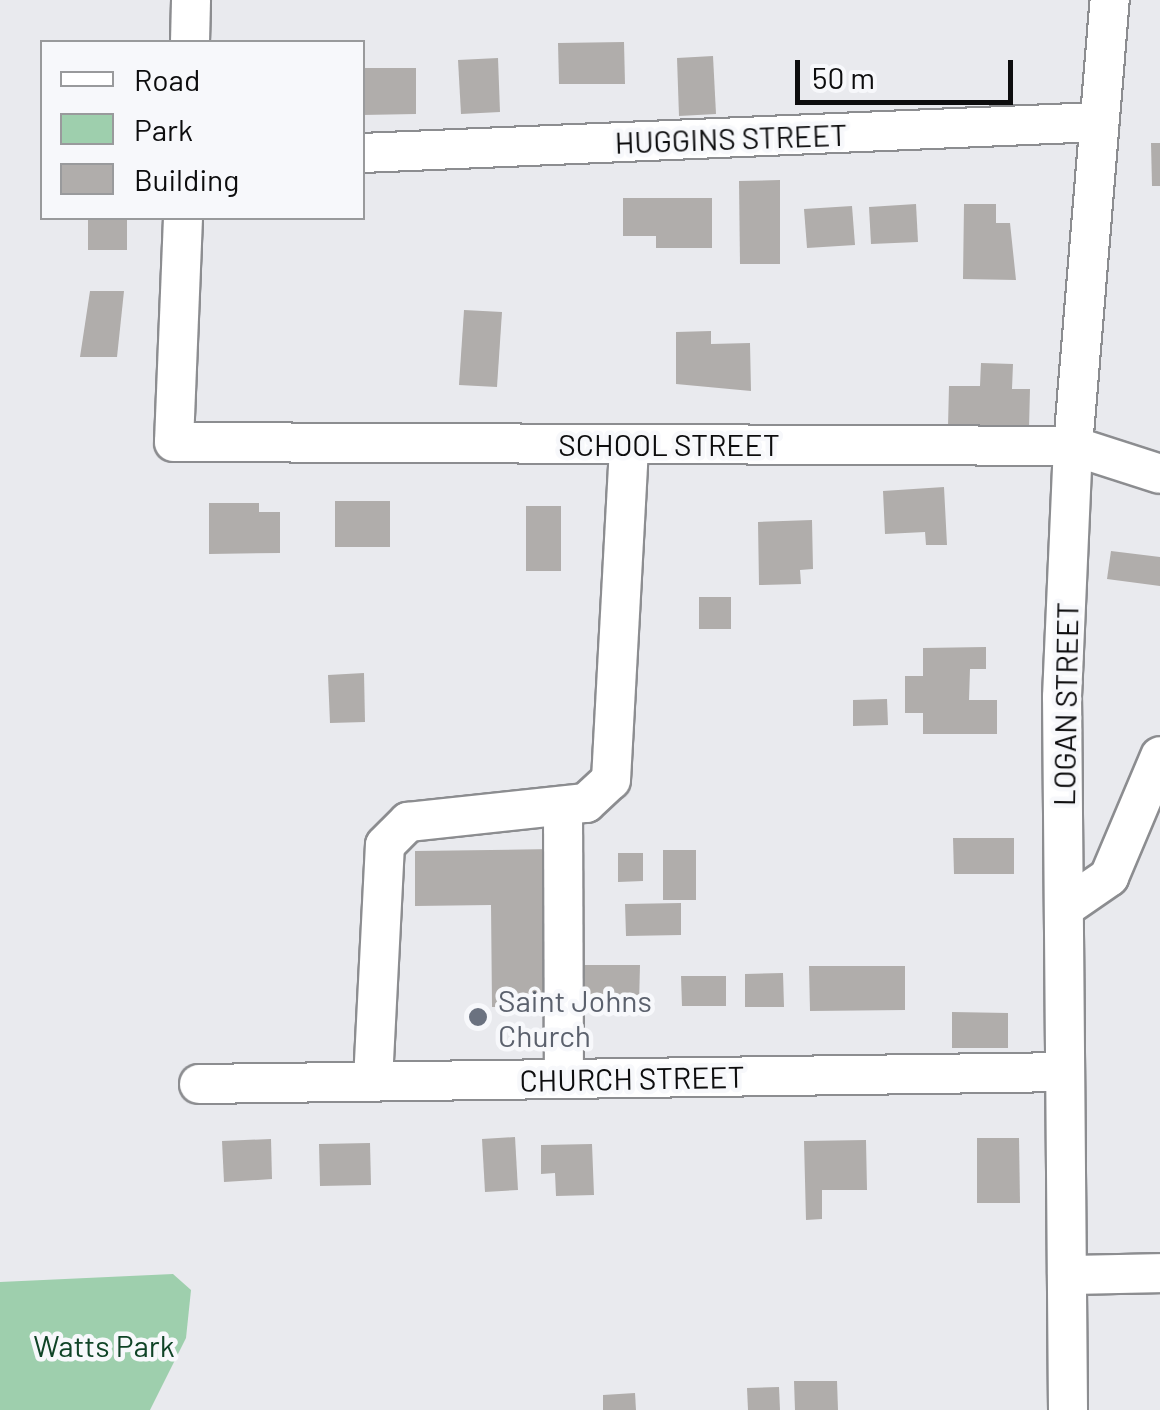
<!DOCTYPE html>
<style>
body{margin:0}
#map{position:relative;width:1160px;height:1410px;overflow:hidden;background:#e9eaee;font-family:Barlow,sans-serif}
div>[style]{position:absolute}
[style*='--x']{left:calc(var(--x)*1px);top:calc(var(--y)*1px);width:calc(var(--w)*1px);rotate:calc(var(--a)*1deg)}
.green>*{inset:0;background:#9ecfad}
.building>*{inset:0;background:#b0adab}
.roads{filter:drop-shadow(2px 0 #8c8d90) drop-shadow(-2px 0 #8c8d90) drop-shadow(0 2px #8c8d90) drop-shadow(0 -2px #8c8d90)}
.minor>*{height:38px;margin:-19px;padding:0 19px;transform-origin:19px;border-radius:19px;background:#fff}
.dots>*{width:28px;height:28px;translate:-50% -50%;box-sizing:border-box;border:5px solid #f7f8fb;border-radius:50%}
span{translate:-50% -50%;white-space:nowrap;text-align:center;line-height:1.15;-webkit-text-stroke:9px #f7f8fb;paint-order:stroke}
.street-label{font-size:30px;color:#0d0d0e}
.worship-label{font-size:30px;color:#5b616d}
.left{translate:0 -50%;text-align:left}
.park-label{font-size:30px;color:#104427}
.legend{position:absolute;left:40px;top:40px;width:325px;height:180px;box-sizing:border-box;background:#f7f8fb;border:2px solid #999a9c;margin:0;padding:12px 18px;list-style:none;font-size:30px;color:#0d0d0e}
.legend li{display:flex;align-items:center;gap:20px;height:50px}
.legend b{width:50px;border:2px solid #999a9c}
.scale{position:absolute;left:795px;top:60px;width:218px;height:45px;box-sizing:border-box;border:5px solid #0d0d0e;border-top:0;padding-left:12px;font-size:30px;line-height:35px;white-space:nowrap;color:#0d0d0e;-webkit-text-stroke:8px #f7f8fb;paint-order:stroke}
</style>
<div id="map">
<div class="green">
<div style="clip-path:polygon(173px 1274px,191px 1290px,186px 1338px,150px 1410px,0 1410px,0 1282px)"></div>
</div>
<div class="building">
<div style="clip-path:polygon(624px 42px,625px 84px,559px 84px,558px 43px)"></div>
<div style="clip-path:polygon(713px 56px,716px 114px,679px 116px,677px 58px)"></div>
<div style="clip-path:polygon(498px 58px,500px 112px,461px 114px,458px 60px)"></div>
<div style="clip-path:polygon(362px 68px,416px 68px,416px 114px,362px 115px)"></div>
<div style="clip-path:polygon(1151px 143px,1160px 143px,1160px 186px,1152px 186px)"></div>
<div style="clip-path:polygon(780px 180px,780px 264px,740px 264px,739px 181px)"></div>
<div style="clip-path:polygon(623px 198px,712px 198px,712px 248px,656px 248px,656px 236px,623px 236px)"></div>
<div style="clip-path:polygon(916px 204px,918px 242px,871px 244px,869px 207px)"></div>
<div style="clip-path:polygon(964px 204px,996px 204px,996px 223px,1010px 223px,1016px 280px,963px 279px)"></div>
<div style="clip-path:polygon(852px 206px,855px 245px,807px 248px,804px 209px)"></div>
<div style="clip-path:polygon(88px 218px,127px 218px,127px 250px,88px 250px)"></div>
<div style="clip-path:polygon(90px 291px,124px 291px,117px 357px,80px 357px)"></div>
<div style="clip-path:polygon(464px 310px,502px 312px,497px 387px,459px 385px)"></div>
<div style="clip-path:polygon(711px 331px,711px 344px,750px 343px,751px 391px,676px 384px,676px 332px)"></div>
<div style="clip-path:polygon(981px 363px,1013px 364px,1012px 389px,1030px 389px,1029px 428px,948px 426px,949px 386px,980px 386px)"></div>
<div style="clip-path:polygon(944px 487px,947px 545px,926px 545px,925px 532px,885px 534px,883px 491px)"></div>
<div style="clip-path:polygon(335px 501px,390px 501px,390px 547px,335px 547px)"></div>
<div style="clip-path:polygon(209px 503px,259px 503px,259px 512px,280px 512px,280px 553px,209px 554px)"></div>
<div style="clip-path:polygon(526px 506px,561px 506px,561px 571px,526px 571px)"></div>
<div style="clip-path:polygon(812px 520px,813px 569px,800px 570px,801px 584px,759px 585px,758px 522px)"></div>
<div style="clip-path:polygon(1111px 551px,1160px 557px,1160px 586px,1107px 579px)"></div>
<div style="clip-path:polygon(699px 597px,731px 597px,731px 629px,699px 629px)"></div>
<div style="clip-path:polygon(986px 647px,986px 669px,970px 669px,969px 700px,997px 700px,997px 734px,923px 734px,923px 713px,905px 713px,905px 676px,923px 676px,923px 648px)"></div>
<div style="clip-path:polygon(364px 673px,365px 722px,330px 723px,328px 675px)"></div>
<div style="clip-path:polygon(887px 699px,888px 725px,853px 726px,853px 700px)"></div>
<div style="clip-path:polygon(953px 838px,1014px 838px,1014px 874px,954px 874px)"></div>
<div style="clip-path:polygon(554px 849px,550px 1006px,492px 1007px,491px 905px,415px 906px,415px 851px)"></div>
<div style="clip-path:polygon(663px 850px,696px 850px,696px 900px,663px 900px)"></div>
<div style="clip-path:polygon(618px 853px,643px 853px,643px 881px,618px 882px)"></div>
<div style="clip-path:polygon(681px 903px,681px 935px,626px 936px,625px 904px)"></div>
<div style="clip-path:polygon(578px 965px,640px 965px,639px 1004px,588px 1012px)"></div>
<div style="clip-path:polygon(809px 966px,905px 966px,905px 1010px,810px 1011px)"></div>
<div style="clip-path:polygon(783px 973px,784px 1007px,745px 1007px,745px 974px)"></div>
<div style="clip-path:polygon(681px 976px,726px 976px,726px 1006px,682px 1006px)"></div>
<div style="clip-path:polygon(952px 1012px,1008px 1013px,1008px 1048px,952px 1048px)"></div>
<div style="clip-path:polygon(515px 1137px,518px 1190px,485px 1192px,482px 1139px)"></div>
<div style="clip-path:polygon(977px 1138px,1019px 1138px,1020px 1203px,977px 1203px)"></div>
<div style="clip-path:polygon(271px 1139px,272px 1179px,224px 1182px,222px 1141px)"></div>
<div style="clip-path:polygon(866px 1140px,867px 1190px,822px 1190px,822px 1219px,806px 1220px,804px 1141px)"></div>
<div style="clip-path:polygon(370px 1143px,371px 1185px,320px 1186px,319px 1144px)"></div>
<div style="clip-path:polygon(592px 1144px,594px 1195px,556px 1196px,555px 1173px,541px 1174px,541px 1145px)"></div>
<div style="clip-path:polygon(794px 1381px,837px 1381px,838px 1410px,795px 1410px)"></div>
<div style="clip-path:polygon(779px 1387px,780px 1410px,748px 1410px,747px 1388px)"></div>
<div style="clip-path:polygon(635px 1393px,636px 1410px,603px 1410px,603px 1395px)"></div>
</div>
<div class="roads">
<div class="minor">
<div style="--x:190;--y:42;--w:42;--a:-88.6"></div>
<div style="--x:362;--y:153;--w:738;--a:-2.41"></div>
<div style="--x:183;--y:218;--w:224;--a:92.3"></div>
<div style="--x:174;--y:442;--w:899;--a:0.25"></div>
<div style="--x:1073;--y:446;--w:91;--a:17.8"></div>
<div style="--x:563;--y:806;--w:273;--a:89.8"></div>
<div style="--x:1064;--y:908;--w:55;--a:-34.6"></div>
<div style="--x:1109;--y:877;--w:131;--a:-67.1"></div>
<div style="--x:373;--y:1081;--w:236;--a:-87.1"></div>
<div style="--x:385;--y:845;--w:33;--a:-45"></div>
<div style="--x:408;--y:822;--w:179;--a:-6.1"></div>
<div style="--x:586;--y:803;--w:34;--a:-43"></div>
<div style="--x:611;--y:780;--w:336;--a:-86.9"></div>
<div style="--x:199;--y:1084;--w:866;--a:-0.79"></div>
<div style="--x:1067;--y:1275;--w:93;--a:-1.2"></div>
<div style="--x:1068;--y:1410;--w:713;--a:-90.48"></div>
<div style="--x:1062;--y:697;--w:251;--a:-87.5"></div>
<div style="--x:1073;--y:446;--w:448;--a:-85.3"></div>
</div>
</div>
<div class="dots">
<div style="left:478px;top:1017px;background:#6b7280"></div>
</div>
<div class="street-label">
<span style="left:731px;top:138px;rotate:-2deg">HUGGINS STREET</span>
<span style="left:669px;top:444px">SCHOOL STREET</span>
<span style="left:1065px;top:704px;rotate:-89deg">LOGAN STREET</span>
<span style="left:632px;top:1078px;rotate:-1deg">CHURCH STREET</span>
</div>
<div class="worship-label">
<span class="left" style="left:498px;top:1017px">Saint Johns<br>Church</span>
</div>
<div class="park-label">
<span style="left:104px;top:1345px">Watts Park</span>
</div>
<ul class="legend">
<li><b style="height:12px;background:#fff"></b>Road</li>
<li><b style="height:28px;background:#9ecfad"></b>Park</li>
<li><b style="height:28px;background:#b0adab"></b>Building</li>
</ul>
<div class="scale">50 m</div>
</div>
